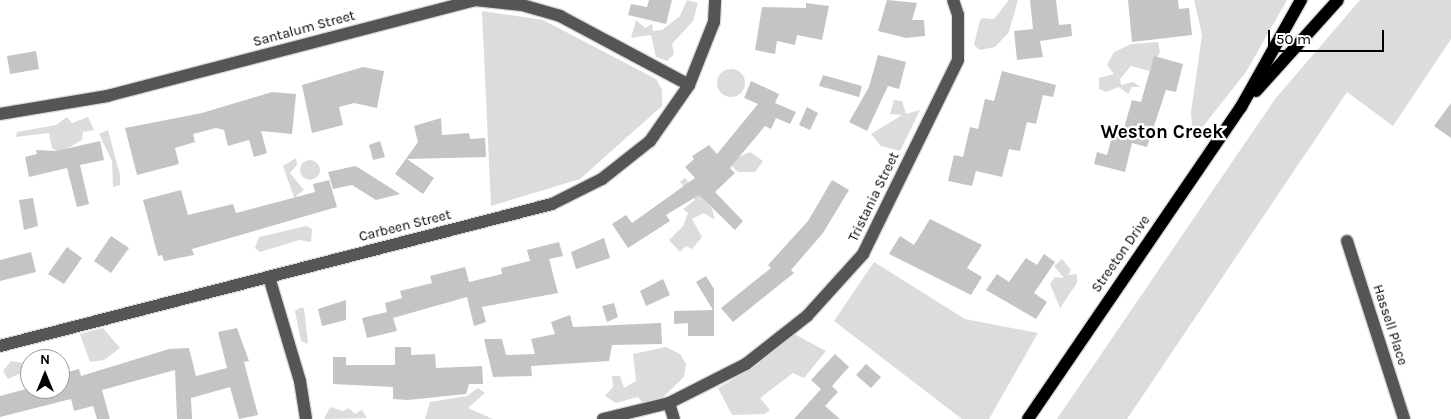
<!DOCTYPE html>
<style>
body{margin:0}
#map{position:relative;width:1451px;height:419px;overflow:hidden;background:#fff;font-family:Karla,sans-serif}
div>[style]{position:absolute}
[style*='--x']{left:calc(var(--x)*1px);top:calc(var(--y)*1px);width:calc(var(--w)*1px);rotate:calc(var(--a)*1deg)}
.green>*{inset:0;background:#dcdcdc}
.round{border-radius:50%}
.building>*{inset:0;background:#c4c4c4}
.roads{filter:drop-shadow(1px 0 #dbdbdb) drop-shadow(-1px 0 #dbdbdb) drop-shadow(0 1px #dbdbdb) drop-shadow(0 -1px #dbdbdb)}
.minor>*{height:12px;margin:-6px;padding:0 6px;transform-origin:6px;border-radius:6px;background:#555}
.major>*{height:12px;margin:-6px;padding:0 6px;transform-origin:6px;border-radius:6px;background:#000}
span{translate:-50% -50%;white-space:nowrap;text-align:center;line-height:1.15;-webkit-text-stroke:4.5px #fff;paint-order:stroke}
.street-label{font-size:14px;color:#000}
.district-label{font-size:19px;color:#000;font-weight:700}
.north{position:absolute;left:20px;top:349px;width:50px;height:50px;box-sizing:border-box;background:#fff;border:1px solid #999;border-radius:50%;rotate:0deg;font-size:14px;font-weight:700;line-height:20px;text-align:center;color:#000}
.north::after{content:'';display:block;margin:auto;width:18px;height:22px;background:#000;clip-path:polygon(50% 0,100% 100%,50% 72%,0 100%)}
.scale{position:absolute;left:1268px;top:30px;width:116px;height:22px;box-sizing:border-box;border:2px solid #000;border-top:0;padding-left:6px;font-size:15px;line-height:18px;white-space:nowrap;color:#000;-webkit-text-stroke:4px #fff;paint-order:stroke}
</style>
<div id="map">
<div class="green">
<div style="clip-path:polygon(687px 0,698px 3px,693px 21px,672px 44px,674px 54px,667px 61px,656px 57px,651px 35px,631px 38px,636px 20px,645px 28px,652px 24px,653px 31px,662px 30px,680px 16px)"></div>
<div style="clip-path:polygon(1009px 0,1018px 0,1009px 32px,995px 47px,980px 50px,974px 45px,979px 23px,982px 18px,994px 19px)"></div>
<div style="clip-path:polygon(1194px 0,1287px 0,1246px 72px,1193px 139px,1191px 112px,1202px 35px)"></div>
<div style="clip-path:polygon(1360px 0,1451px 0,1451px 39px,1393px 126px,1347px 92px,1127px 419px,1057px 419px,1275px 99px)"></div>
<div style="clip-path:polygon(482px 11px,543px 20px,656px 79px,662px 90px,662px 106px,580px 179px,491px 206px)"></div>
<div style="clip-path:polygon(1158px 42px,1160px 52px,1149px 71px,1131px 66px,1120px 79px,1121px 85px,1133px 82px,1141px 87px,1132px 87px,1128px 94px,1119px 87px,1106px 92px,1099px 89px,1099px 78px,1114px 74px,1107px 65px,1114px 52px,1131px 44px)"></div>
<div class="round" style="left:717px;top:69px;width:28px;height:28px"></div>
<div style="clip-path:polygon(894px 100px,902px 101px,906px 114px,920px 110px,900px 151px,881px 146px,871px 134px,902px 115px,890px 114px)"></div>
<div style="clip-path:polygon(67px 117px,72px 123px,88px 117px,94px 130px,83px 132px,82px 140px,59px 153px,52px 148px,49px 133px,16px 137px,17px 132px,56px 125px)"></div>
<div style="clip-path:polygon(108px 130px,120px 175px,120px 185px,113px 187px,112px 161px,99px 134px)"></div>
<div style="clip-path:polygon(750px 152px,763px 161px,755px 172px,738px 172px,728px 162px)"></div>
<div style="clip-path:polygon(296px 158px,297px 165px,290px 173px,304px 190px,296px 196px,301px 217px,283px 166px)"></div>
<div class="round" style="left:300px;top:160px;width:20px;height:20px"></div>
<div style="clip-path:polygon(685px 178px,712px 209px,715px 220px,704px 213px,692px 219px,702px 237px,692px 249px,686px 246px,680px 252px,669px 240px,683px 226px,688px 213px,683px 209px,695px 200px,680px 182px)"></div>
<div style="clip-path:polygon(306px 226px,312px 229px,311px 242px,299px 240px,260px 252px,255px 248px,259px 237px)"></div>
<div style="clip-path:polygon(1062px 259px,1071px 270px,1068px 275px,1077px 274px,1077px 283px,1060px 308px,1050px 284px,1055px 277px,1064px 278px,1054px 266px)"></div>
<div style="clip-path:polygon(874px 262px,965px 319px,1038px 333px,989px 419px,962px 419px,834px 321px)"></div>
<div style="clip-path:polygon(300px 308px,304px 308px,308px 344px,301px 341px,295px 311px)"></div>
<div style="clip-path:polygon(103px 328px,120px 348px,104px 360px,90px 362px,80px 334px)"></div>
<div style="clip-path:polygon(796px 335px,826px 351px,804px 378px,793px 373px,760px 398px,770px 410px,765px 414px,732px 415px,718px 388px,757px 365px,779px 336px)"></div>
<div style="clip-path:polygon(666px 347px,680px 354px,686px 364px,684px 377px,659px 401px,645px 406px,638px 397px,616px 403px,605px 396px,613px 387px,612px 376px,620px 376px,624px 388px,636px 381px,633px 354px)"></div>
<div style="clip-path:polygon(11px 361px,30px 364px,30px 380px,21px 373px,8px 379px,3px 371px)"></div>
<div style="clip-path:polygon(478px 388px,485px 393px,468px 408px,493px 419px,425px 419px,430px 402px,467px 396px)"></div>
<div style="clip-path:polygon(330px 407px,343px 411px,349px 408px,355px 414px,362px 410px,367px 418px,324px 419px)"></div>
</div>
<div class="building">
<div style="clip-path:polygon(649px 0,672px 0,666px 24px,628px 15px,631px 4px,647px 7px)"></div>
<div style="clip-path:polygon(887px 0,917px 3px,912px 20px,924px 20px,925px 36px,906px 38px,878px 31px)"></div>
<div style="clip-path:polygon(1030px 0,1056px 0,1059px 25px,1071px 24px,1072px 36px,1040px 41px,1043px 57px,1017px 60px,1014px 31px,1033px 29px)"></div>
<div style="clip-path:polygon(1128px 0,1178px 0,1179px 9px,1189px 8px,1192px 35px,1132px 42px)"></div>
<div style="clip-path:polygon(806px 3px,829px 6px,822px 40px,797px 35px,795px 45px,777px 41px,775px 54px,755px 50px,762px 7px,806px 8px)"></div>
<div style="clip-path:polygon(36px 51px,39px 69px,10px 74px,7px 56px)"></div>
<div style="clip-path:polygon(878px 55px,906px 62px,899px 89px,888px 86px,867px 131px,849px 122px,869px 87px)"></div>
<div style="clip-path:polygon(1154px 56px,1183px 64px,1176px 92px,1166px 90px,1147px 147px,1132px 143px,1125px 172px,1094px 164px,1097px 152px,1107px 155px,1115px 126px,1124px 128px,1132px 100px,1141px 102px)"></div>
<div style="clip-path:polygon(363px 67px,384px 71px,377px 108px,354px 103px,339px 107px,343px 125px,312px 133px,302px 85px)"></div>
<div style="clip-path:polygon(1002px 71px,1056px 85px,1053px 97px,1043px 95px,1036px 124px,1027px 122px,1020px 151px,1009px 149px,1002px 177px,976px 171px,972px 186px,948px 181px,954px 155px,963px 157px,970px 127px,978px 129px,985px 99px,994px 101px)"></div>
<div style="clip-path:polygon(823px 75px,862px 86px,859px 97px,819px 86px)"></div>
<div style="clip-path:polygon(751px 81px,779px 94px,775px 103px,796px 112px,790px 124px,776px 118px,771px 129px,765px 126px,730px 168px,735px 173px,715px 192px,743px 221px,735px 230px,699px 195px,666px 215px,670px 221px,628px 248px,612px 224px,626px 215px,632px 223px,695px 178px,685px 167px,694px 159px,692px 156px,709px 145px,717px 154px,758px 104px,744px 98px)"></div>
<div style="clip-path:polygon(272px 92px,296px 94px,292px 134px,261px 131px,267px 153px,254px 157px,249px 140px,228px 146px,224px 130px,216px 128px,193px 134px,195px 142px,175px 148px,179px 164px,137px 175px,125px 128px,202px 113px)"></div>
<div style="clip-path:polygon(1451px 103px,1451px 138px,1434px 126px)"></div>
<div style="clip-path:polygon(807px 107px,818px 113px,810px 130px,799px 125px)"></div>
<div style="clip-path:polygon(441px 118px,442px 135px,469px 133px,470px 139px,485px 138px,486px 157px,407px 159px,434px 178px,423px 194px,395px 174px,418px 142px,414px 126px)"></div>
<div style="clip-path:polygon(100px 141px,104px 160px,80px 165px,89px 204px,77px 207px,67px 168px,29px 177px,25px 157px,37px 154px,36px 150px,56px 151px)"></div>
<div style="clip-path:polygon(380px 141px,385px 157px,373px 160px,369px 145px)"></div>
<div style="clip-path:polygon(355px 166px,359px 168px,400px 194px,376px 200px,352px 185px,333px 189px,328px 172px)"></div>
<div style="clip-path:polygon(329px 180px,337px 207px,192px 249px,194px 255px,164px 261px,162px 255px,158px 256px,143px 200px,181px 190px,188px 215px,233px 204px,236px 213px,315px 192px,313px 184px)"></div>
<div style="clip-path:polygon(832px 180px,849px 190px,823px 233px,791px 270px,794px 273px,733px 322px,721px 308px,771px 268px,768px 265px,808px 221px)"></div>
<div style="clip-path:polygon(33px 198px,38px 226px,24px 230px,19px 200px)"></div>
<div style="clip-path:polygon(930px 219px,982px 245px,967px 268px,982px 277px,971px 295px,889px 254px,900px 236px,914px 245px)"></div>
<div style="clip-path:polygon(111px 236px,129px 248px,111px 273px,94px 261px)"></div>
<div style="clip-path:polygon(604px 238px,610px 258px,576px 269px,571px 252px)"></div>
<div style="clip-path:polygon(559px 242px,563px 256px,549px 259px,558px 293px,482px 307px,486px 322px,474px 326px,467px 297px,393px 318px,397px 331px,367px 338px,362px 318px,387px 312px,385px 303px,402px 298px,400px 291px,432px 283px,430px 276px,465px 267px,469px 282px,502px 274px,501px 268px,530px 261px,527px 250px)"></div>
<div style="clip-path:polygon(67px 247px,82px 258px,64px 284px,48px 274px)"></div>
<div style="clip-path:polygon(31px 252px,36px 272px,0 281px,0 260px)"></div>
<div style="clip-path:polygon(1044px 254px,1055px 262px,1034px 293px,1047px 302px,1036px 319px,986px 290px,997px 274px,1009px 282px,1026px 258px,1037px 265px)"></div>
<div style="clip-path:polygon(706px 276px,714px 289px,714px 336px,688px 336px,688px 323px,674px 324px,674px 311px,713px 310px,696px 282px)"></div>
<div style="clip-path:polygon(663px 279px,670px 295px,646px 306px,640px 291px)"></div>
<div style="clip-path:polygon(346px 300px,346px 320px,322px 326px,318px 309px)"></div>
<div style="clip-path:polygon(614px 303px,618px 317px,607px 322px,602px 306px)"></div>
<div style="clip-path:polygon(570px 315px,573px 327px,661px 323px,662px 344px,612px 345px,609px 361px,531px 366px,532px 376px,493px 377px,484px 339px,502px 339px,506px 355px,535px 354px,531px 339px,555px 334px,551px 322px)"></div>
<div style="clip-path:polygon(237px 328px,249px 361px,244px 362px,258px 415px,239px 419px,230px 387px,191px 398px,192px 419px,177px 419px,175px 370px,102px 390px,110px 419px,97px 419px,93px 406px,74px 411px,71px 399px,0 417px,0 396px,26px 389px,60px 389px,67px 385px,64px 373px,79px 369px,81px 376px,169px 349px,189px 348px,196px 376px,227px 368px,218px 332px)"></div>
<div style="clip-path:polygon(395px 347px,411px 347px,411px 355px,435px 354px,436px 368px,482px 366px,483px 384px,469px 384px,466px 394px,408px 400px,393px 399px,393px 387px,333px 384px,333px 357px,346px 357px,346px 365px,395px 365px)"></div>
<div style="clip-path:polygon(835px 354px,849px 367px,832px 386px,838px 392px,825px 406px,840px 419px,794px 419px,821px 389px,811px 380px)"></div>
<div style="clip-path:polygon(866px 364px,881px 377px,871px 388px,856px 375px)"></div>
</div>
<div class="roads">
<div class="minor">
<div style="--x:0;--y:114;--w:109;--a:-9.5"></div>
<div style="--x:107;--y:96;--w:380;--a:-14.6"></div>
<div style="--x:475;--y:0;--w:47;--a:6.1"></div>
<div style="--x:522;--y:5;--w:40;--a:16"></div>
<div style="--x:560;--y:16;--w:146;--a:28.1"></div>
<div style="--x:1347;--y:241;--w:187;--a:72.2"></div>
<div style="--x:269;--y:277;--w:109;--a:73.4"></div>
<div style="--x:300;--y:381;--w:38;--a:81"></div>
<div style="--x:0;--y:346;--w:570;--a:-14.43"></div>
<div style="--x:552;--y:204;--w:56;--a:-26.6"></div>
<div style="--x:602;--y:179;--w:61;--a:-38.4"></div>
<div style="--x:650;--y:141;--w:68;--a:-55.1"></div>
<div style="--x:689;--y:85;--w:68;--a:-68.4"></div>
<div style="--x:714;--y:22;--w:22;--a:-87"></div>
<div style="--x:669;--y:403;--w:17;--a:73"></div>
<div style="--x:603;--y:419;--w:68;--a:-13.6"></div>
<div style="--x:669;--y:403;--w:86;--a:-26.9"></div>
<div style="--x:746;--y:364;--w:78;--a:-38.2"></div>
<div style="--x:807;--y:316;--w:84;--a:-47.9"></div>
<div style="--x:863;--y:254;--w:216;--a:-63.9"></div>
<div style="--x:958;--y:60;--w:45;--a:-90"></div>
<div style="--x:958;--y:15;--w:16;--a:-108"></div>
</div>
<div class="major">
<div style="--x:1256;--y:91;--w:122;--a:-48"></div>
<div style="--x:1028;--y:419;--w:378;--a:-55.7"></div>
<div style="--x:1241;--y:107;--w:123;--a:-60.7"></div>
</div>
</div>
<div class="street-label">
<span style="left:304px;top:29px;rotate:-15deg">Santalum Street</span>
<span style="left:874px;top:197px;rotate:-64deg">Tristania Street</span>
<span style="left:405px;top:226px;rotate:-14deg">Carbeen Street</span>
<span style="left:1121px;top:254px;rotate:-55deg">Streeton Drive</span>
<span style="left:1390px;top:325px;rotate:72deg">Hassell Place</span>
</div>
<div class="district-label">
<span style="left:1162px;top:133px">Weston Creek</span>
</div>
<div class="north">N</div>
<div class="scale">50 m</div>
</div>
